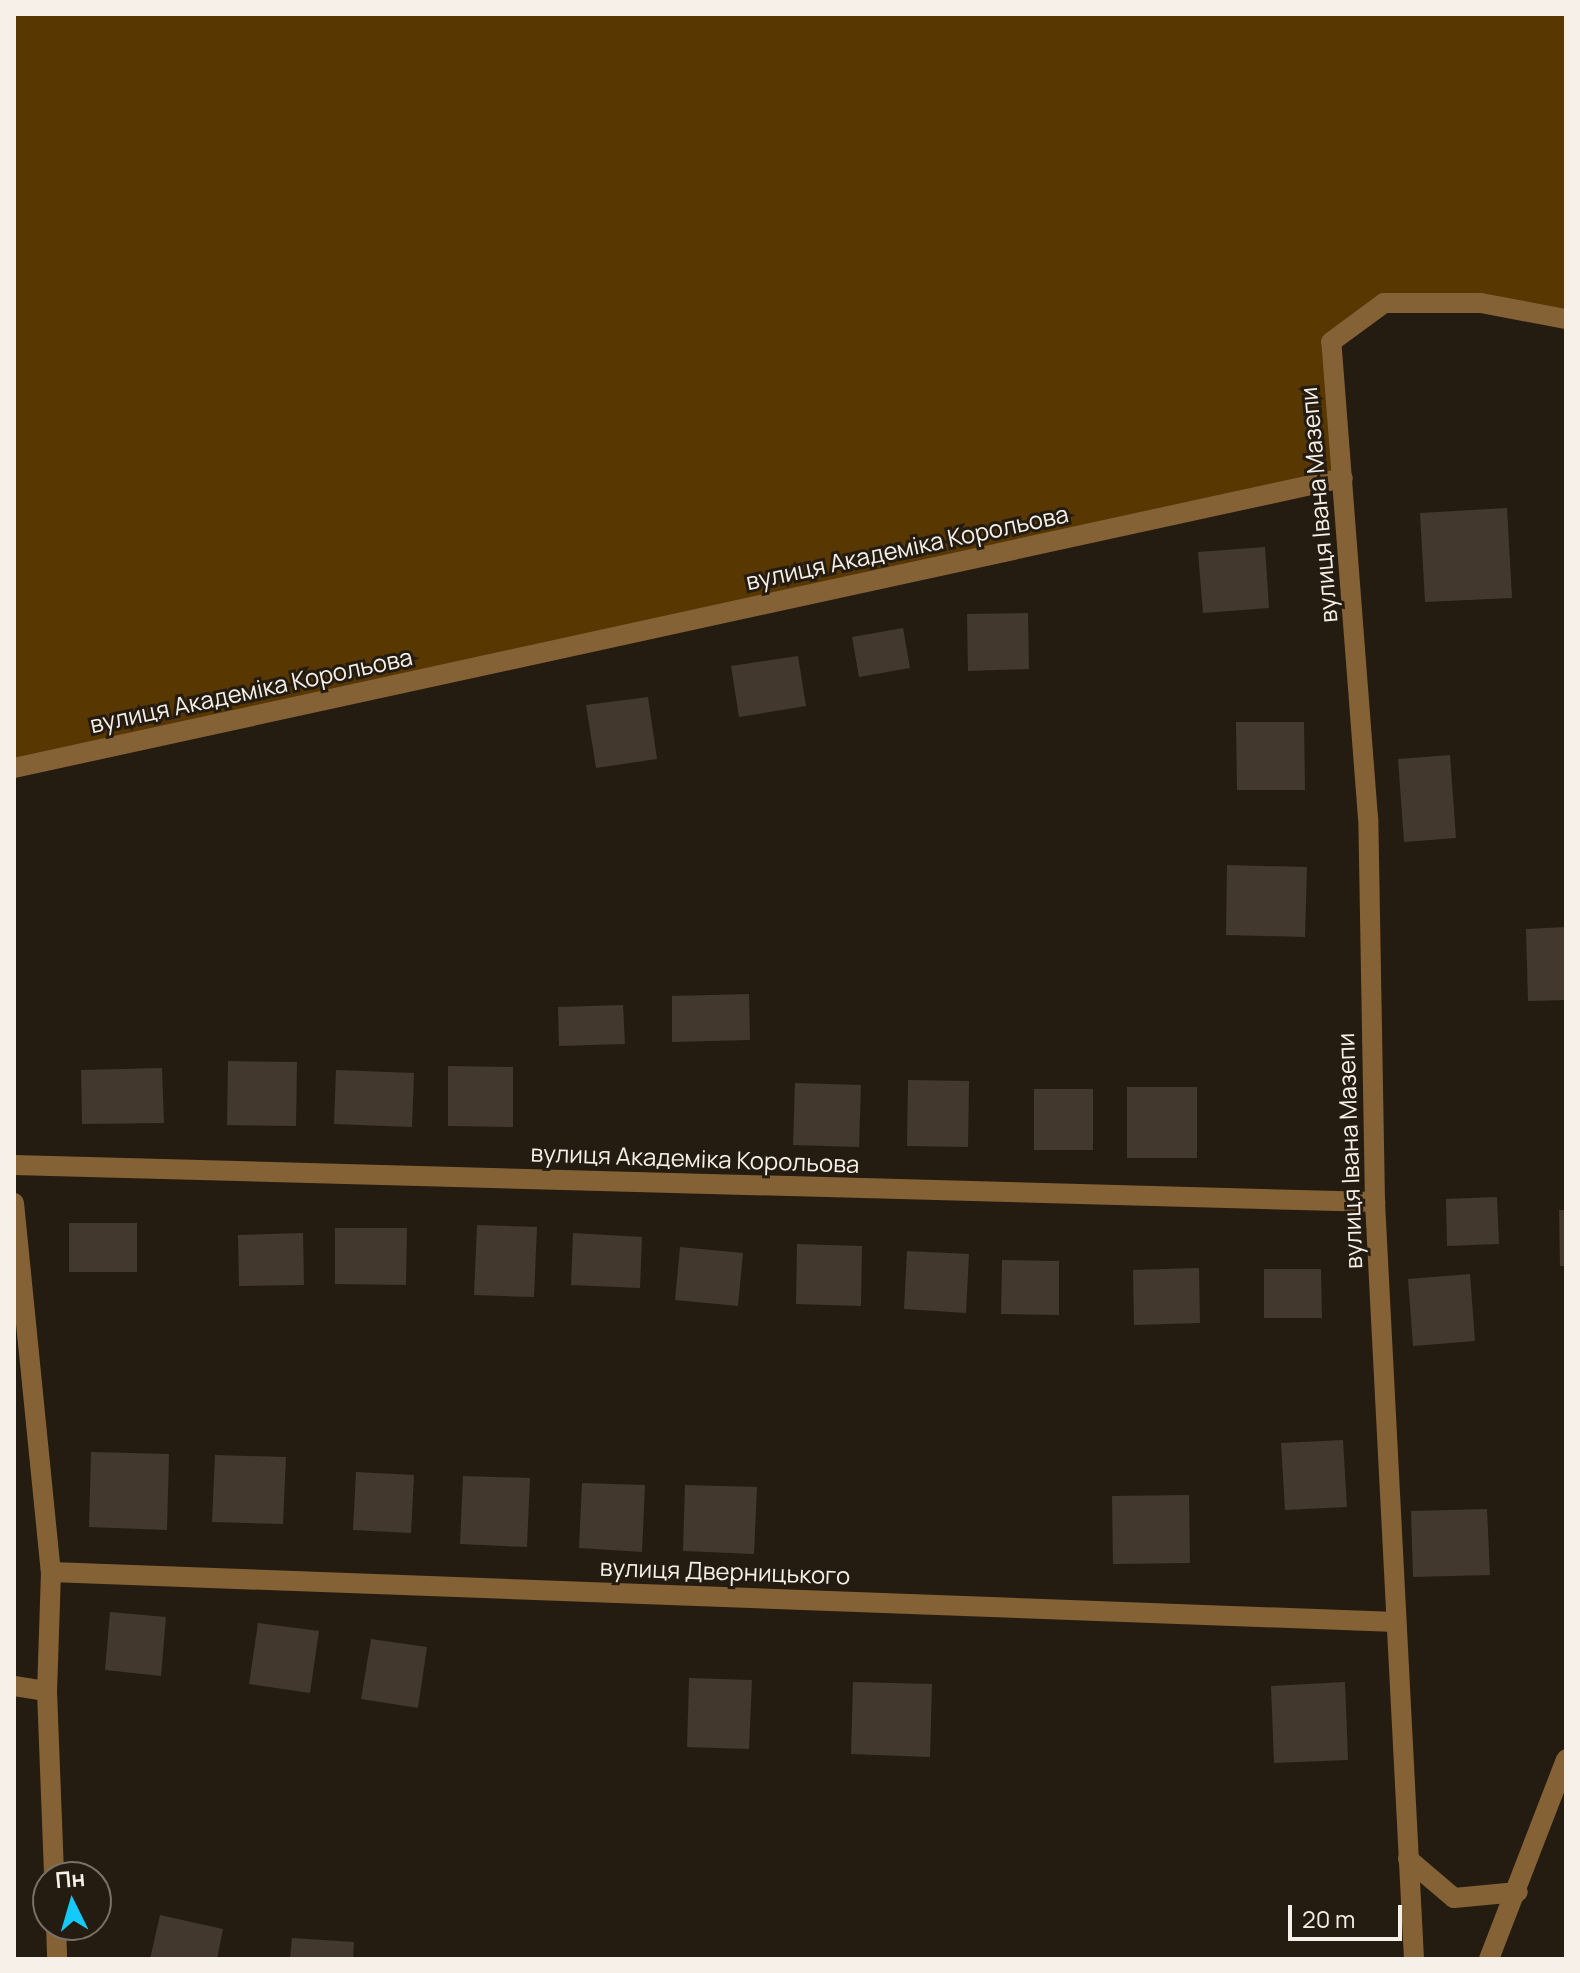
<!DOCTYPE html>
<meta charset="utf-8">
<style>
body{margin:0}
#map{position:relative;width:1580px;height:1973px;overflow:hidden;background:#251c11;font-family:Manrope,sans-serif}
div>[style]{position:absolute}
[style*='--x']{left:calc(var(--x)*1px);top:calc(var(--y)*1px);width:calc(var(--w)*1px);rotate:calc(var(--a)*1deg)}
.green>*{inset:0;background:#593700}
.building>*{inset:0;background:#42382d}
.minor>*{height:20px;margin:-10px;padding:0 10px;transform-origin:10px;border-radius:10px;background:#856235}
span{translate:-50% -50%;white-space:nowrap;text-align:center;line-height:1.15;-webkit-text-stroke:6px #251c11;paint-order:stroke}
.street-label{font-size:24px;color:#f6f0e9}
.frame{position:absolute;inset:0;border:16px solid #f6f0e9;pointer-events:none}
.north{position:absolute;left:32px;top:1861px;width:80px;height:80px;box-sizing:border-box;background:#251c11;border:2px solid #797167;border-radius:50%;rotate:355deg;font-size:22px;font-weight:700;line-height:32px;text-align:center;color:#f6f0e9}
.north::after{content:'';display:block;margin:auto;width:28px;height:36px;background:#13cafb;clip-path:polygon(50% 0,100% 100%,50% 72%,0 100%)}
.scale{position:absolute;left:1288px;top:1905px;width:114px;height:36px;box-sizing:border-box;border:4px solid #f6f0e9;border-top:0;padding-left:10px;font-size:24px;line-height:28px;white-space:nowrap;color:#f6f0e9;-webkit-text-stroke:6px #251c11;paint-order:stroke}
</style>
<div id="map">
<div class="green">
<div style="clip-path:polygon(14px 14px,1566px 14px,1566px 319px,1383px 303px,1331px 342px,1343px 478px,14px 768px)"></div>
</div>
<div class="building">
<div style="clip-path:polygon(1507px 508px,1512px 598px,1425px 602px,1420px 513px)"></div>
<div style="clip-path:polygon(1265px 547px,1269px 608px,1203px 613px,1198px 552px)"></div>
<div style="clip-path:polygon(1028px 613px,1029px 669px,968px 671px,967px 614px)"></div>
<div style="clip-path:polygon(903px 628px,910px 668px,859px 677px,852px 637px)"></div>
<div style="clip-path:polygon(798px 656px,806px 706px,739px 717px,731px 666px)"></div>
<div style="clip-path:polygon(648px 697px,657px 759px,596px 768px,586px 705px)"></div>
<div style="clip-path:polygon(1236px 722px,1304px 722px,1305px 790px,1237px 790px)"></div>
<div style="clip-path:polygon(1450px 755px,1456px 838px,1404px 842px,1398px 759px)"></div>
<div style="clip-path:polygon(1227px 865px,1307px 867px,1305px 937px,1226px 935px)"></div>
<div style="clip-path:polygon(1566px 927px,1566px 1000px,1528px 1001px,1526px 929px)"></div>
<div style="clip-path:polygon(749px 994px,750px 1040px,672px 1042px,672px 996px)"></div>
<div style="clip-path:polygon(623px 1005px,625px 1044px,559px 1046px,558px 1007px)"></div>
<div style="clip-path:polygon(228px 1061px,297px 1062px,296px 1126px,227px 1125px)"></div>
<div style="clip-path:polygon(448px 1066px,513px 1067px,513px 1127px,448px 1126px)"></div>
<div style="clip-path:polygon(162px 1068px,164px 1123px,82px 1124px,81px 1070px)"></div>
<div style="clip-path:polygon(336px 1070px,414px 1073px,412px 1127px,334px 1124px)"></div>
<div style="clip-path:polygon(908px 1080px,969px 1081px,968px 1147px,907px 1146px)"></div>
<div style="clip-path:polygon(795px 1083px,861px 1085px,859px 1147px,793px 1145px)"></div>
<div style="clip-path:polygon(1127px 1087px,1197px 1087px,1197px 1158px,1127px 1158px)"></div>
<div style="clip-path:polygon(1034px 1089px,1093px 1089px,1093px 1150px,1034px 1150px)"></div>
<div style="clip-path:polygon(1497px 1197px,1499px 1244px,1447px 1246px,1446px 1199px)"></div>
<div style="clip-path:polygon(1559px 1210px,1566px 1210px,1566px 1266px,1560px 1266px)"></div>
<div style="clip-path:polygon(69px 1223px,137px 1223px,137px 1272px,69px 1272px)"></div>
<div style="clip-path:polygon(477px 1225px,537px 1227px,534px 1297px,474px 1295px)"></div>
<div style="clip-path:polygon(335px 1228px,407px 1228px,406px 1285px,335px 1284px)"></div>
<div style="clip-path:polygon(303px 1233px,304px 1285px,239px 1286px,238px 1235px)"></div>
<div style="clip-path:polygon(573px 1233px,642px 1237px,640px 1288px,571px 1285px)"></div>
<div style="clip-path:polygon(797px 1244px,862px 1246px,861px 1306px,796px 1304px)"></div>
<div style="clip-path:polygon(680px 1247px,743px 1253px,738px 1306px,675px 1300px)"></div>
<div style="clip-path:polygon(907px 1251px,969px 1254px,966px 1313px,904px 1309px)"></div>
<div style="clip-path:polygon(1002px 1260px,1059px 1261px,1059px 1315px,1001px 1314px)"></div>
<div style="clip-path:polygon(1199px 1268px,1200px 1323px,1134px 1325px,1133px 1270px)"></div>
<div style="clip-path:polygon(1264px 1269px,1321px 1269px,1322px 1318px,1264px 1318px)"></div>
<div style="clip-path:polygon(1470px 1274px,1475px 1341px,1413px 1346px,1408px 1279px)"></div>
<div style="clip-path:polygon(1343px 1440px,1347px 1507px,1285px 1510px,1281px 1443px)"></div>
<div style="clip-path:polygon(91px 1452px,169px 1454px,167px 1530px,89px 1527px)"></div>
<div style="clip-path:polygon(215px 1455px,286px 1457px,283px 1524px,212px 1522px)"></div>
<div style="clip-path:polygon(356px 1472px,414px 1475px,411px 1533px,353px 1530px)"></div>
<div style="clip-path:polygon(463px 1476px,530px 1478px,527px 1547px,460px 1544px)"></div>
<div style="clip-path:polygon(582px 1483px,645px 1485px,642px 1552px,579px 1548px)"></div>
<div style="clip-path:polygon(685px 1485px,757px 1487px,754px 1554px,683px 1551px)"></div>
<div style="clip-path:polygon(1189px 1495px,1190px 1563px,1113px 1564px,1112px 1496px)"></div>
<div style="clip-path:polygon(1487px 1509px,1490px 1575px,1413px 1577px,1411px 1511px)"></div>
<div style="clip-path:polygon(110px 1612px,166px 1617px,161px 1676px,105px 1670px)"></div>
<div style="clip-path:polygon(258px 1623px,319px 1631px,310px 1693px,249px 1684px)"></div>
<div style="clip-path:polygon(371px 1639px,427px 1647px,418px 1708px,361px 1699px)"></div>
<div style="clip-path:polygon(689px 1678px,752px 1680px,749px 1749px,687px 1747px)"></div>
<div style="clip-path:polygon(853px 1682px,932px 1684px,930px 1757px,851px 1754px)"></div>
<div style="clip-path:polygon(1345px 1682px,1348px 1760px,1274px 1763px,1271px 1686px)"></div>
<div style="clip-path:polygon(160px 1915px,223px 1929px,217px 1959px,150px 1959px)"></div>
<div style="clip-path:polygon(292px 1938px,354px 1942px,353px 1959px,290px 1959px)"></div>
</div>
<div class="minor">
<div style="--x:14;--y:768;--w:1360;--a:-12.31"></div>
<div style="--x:14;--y:1165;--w:1362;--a:1.56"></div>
<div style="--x:14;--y:1203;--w:371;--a:84.3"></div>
<div style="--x:51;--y:1572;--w:119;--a:91.9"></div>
<div style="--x:47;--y:1691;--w:186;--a:87.8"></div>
<div style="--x:51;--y:1572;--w:1346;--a:2.13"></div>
<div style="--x:14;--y:1686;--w:33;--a:9"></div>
<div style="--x:1408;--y:1859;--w:60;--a:40.3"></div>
<div style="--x:1454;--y:1898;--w:64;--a:-5.4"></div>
<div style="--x:56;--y:1925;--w:34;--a:88"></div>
<div style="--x:1414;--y:1959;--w:758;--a:-92.95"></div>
<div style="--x:1375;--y:1202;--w:384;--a:-91"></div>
<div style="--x:1368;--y:818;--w:477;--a:-94.4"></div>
<div style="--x:1331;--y:342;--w:66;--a:-36.3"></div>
<div style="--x:1384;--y:303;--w:97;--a:0"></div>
<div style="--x:1481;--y:303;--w:86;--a:10.7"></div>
<div style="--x:1489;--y:1959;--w:214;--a:-68.9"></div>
</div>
<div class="street-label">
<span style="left:1318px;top:505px;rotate:-95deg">вулиця Івана Мазепи</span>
<span style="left:907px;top:547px;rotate:-12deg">вулиця Академіка Корольова</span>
<span style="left:251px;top:690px;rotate:-12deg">вулиця Академіка Корольова</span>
<span style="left:1349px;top:1151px;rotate:-92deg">вулиця Івана Мазепи</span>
<span style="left:695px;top:1158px;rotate:2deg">вулиця Академіка Корольова</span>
<span style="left:725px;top:1571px;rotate:2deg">вулиця Дверницького</span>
</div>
<div class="frame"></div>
<div class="north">Пн</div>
<div class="scale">20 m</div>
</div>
